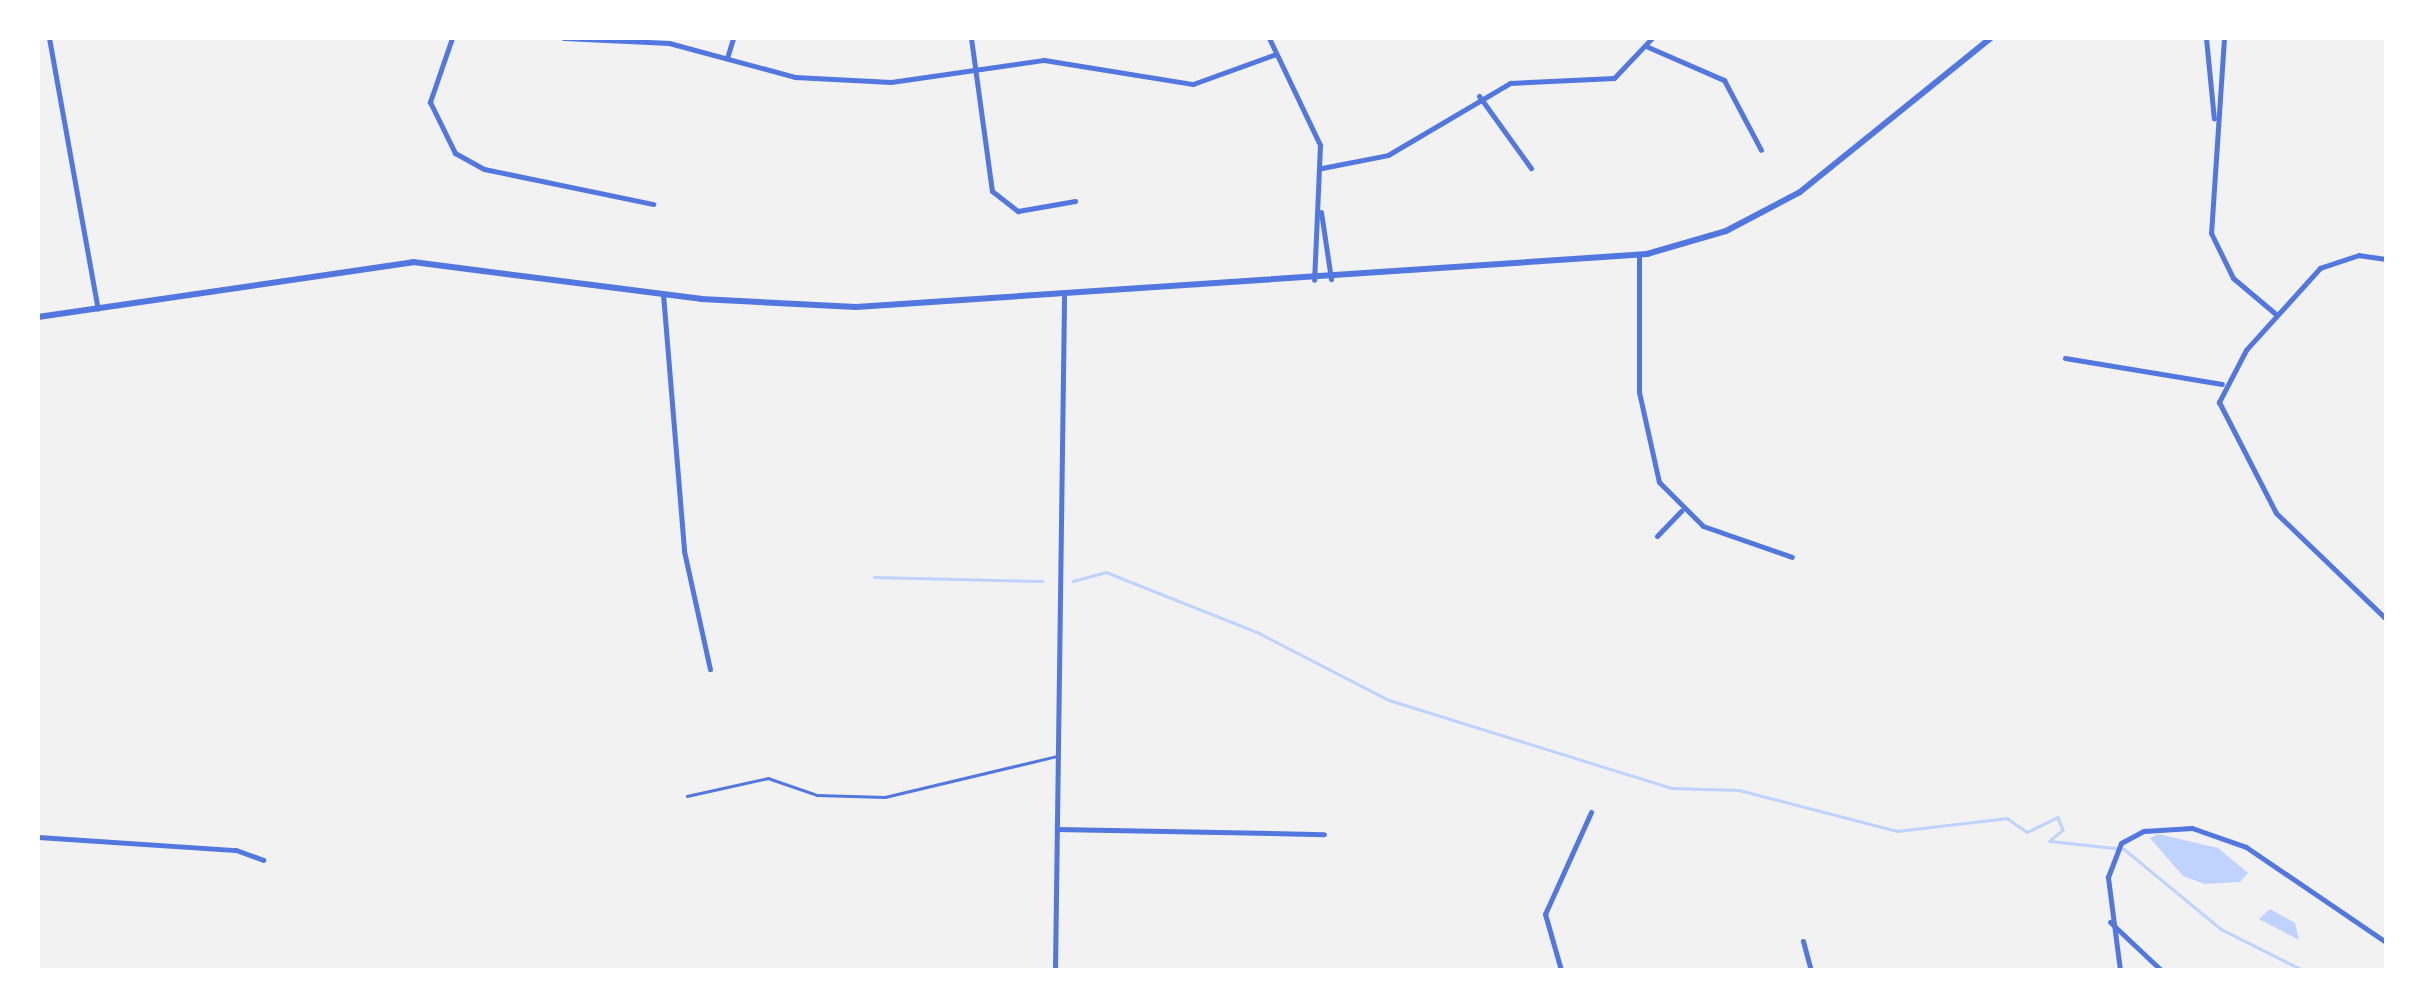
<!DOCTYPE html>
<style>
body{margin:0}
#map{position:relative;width:2424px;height:1008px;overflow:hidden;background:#f2f2f2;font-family:Barlow,sans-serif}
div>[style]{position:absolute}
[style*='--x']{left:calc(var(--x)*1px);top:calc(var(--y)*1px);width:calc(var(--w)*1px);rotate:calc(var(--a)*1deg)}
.water>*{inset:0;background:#bfd3fe}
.stream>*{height:2.5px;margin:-1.25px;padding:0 1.25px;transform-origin:1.25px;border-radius:1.25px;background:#bfd3fe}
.service>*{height:2.5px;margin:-1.25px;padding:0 1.25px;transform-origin:1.25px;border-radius:1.25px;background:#5277de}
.minor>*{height:5px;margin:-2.5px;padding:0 2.5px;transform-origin:2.5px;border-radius:2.5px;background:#5277de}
.tertiary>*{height:6px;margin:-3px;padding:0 3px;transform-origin:3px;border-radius:3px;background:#5277de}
span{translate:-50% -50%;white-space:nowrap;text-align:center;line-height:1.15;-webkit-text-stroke:8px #fff;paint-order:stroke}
.frame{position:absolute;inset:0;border:40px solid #fff;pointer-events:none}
</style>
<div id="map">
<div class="water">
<div style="clip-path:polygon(2158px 834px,2218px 848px,2248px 873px,2240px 882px,2205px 884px,2183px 876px,2150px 838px)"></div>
<div style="clip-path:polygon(2270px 909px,2295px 923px,2299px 940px,2259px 919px)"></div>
</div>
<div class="stream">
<div style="--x:874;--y:577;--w:168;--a:1.4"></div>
<div style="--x:1073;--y:581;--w:34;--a:-15"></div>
<div style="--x:1106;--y:572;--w:165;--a:21.7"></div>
<div style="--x:1259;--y:633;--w:146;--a:27.3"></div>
<div style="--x:1389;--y:700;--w:296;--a:17.3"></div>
<div style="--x:1672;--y:788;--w:67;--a:1.7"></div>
<div style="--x:1739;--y:790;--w:163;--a:14.5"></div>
<div style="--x:1897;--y:831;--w:111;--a:-6.7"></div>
<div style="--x:2007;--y:818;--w:24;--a:35"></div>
<div style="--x:2027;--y:832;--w:34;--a:-26"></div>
<div style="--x:2058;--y:817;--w:14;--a:69"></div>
<div style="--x:2063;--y:830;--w:17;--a:140"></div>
<div style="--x:2050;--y:841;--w:74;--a:6.2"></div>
<div style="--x:2124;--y:849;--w:126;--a:39.5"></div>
<div style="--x:2221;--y:929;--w:92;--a:26.6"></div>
</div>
<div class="service">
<div style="--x:687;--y:796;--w:83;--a:-12.5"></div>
<div style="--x:768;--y:778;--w:52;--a:19.1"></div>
<div style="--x:817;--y:795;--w:68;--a:1.7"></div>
<div style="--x:885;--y:797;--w:177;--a:-13.4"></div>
</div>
<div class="minor">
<div style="--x:49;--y:38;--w:275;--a:79.8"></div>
<div style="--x:452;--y:38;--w:68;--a:109"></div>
<div style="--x:430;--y:102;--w:57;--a:63.9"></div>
<div style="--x:455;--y:153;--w:33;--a:29"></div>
<div style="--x:484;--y:169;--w:173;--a:11.7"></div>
<div style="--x:564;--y:38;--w:105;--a:2.7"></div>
<div style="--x:669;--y:43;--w:131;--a:15.1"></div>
<div style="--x:795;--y:77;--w:96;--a:3"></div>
<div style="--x:891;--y:82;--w:155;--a:-8.2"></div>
<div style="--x:1044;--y:60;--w:151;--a:9.2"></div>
<div style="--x:1193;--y:84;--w:88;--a:-19.9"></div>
<div style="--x:971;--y:38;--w:154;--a:82.2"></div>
<div style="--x:992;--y:191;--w:33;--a:38"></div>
<div style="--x:1018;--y:211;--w:58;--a:-10"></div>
<div style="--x:1269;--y:38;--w:119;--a:64.5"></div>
<div style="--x:1320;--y:145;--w:135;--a:92.5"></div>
<div style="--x:2206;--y:38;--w:81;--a:84.4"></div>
<div style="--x:2224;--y:38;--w:195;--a:93.8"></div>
<div style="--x:2211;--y:233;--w:50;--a:63.9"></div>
<div style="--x:2233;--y:278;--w:57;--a:40.1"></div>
<div style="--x:1648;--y:47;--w:83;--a:23.5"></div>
<div style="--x:1724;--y:80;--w:79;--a:62.1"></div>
<div style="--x:727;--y:58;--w:21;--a:-73"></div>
<div style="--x:1479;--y:96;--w:89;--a:54.2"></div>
<div style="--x:1322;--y:168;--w:67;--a:-11.1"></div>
<div style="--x:1388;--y:155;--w:142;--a:-30.5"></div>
<div style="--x:1510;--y:83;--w:104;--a:-2.8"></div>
<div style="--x:1614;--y:78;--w:55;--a:-46.5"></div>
<div style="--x:1321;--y:212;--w:68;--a:81.5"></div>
<div style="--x:1639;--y:255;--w:137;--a:90"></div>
<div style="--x:1639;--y:392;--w:92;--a:77.5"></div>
<div style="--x:1659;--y:482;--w:62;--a:45"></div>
<div style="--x:1703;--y:526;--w:94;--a:19.2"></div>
<div style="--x:2386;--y:259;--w:27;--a:-172"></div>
<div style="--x:2359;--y:255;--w:41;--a:161.6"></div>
<div style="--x:2320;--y:268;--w:110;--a:132.1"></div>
<div style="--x:2246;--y:350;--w:59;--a:117.4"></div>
<div style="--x:2219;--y:402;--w:125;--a:62.8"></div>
<div style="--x:2276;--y:513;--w:153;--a:43.9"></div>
<div style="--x:663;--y:294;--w:258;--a:85.3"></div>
<div style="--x:684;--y:551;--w:121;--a:77.6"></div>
<div style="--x:2065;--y:358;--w:159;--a:9.4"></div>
<div style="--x:1657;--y:536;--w:35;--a:-46"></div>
<div style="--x:1057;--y:829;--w:267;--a:1.1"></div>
<div style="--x:38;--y:837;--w:198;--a:3.8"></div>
<div style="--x:236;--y:850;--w:29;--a:20"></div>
<div style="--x:2110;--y:922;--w:70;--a:43.3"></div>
<div style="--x:1803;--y:941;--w:30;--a:75"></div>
<div style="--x:1055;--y:970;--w:673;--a:-89.23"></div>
<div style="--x:1561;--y:970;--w:58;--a:-105.9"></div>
<div style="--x:1545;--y:914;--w:112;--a:-65.7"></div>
<div style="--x:2120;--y:970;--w:94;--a:-97.4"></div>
<div style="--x:2108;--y:877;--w:36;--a:-69"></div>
<div style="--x:2121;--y:843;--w:26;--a:-28"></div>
<div style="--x:2144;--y:831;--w:48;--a:-3.6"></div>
<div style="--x:2192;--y:828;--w:57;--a:19.4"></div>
<div style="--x:2246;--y:847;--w:169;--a:34.2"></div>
</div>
<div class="tertiary">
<div style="--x:38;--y:317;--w:379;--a:-8.3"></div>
<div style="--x:413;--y:262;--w:290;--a:7.3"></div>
<div style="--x:701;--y:299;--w:155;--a:3"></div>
<div style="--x:856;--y:307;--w:793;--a:-3.83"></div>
<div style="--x:1647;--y:254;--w:82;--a:-16.2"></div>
<div style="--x:1726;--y:231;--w:84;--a:-27.8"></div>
<div style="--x:1800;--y:192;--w:245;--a:-38.9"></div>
</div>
<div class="frame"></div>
</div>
